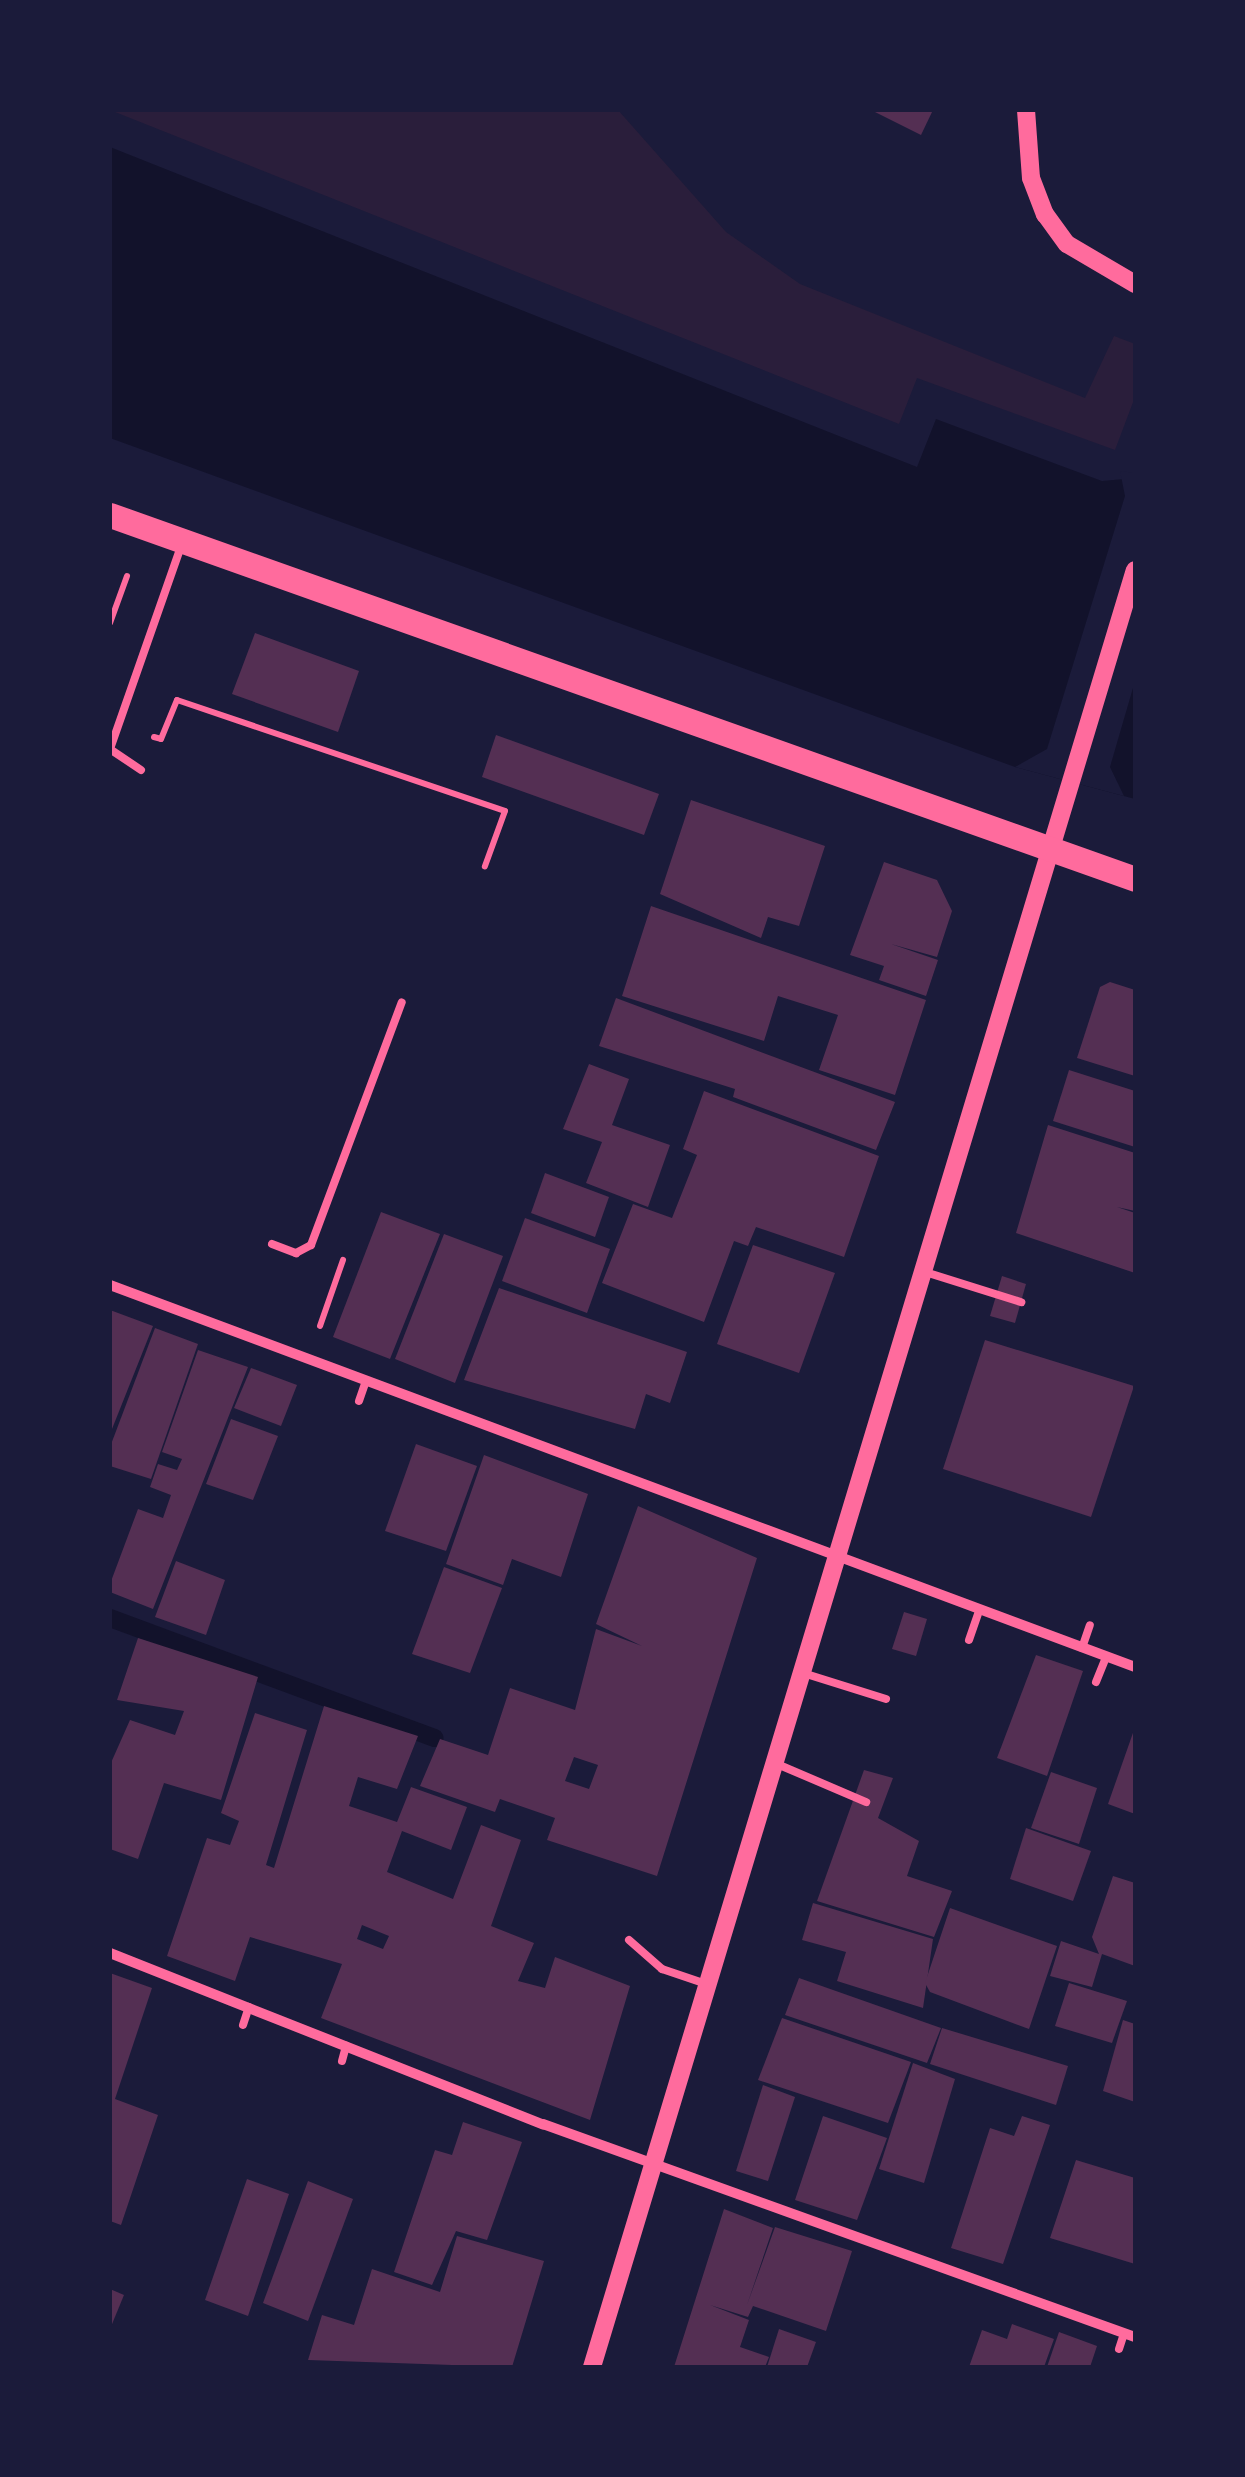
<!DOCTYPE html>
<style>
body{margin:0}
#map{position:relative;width:1245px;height:2477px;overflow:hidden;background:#1b1b3a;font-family:Quicksand,sans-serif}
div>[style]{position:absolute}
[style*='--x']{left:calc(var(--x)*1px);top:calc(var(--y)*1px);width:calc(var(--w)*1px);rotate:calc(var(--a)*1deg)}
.green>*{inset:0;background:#2a1e3b}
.water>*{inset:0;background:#12122b}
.pier>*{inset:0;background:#1b1b3a}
.stream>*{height:18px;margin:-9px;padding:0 9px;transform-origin:9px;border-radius:9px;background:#12122b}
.building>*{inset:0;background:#542f53}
.path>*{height:6px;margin:-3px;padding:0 3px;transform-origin:3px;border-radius:3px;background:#ff6b9d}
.service>*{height:8px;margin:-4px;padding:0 4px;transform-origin:4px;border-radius:4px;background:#ff6b9d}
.minor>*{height:10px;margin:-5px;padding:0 5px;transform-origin:5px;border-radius:5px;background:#ff6b9d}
.tertiary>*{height:18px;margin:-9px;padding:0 9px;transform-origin:9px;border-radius:9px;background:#ff6b9d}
.primary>*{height:25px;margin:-12.5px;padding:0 12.5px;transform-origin:12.5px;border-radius:12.5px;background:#ff6b9d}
span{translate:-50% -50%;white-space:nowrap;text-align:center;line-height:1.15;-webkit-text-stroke:10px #1b1b3a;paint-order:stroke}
.frame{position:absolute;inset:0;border:112px solid #1b1b3a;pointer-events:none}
</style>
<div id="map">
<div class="green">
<div style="clip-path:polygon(110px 110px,618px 110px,726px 232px,800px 284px,1085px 398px,1114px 336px,1135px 344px,1135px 397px,1115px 450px,917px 378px,899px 424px)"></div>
</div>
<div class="water">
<div style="clip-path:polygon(110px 147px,917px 467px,936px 419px,1102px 481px,1135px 478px,1135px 799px,1015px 767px,110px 438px)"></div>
</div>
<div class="pier">
<div style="clip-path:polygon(1120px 471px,1135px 473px,1135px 681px,1110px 767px,1124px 796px,1015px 767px,1047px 749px,1125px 496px)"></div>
</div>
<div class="stream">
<div style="--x:110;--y:1618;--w:346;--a:20.3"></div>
</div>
<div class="building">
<div style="clip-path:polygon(871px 110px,933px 110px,921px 135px)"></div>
<div style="clip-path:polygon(255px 633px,359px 671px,338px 732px,232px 694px)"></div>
<div style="clip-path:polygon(496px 735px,659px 794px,644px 835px,482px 777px)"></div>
<div style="clip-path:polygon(691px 800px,825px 846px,799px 926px,768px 917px,761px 938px,660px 894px)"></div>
<div style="clip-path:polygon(884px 862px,937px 880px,952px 911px,937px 957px,891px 944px,938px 960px,926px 996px,879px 980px,884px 966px,850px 955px)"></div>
<div style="clip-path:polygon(651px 906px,926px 1000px,895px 1095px,819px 1070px,838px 1015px,778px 996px,764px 1041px,622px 996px)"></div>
<div style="clip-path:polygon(1110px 982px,1135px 990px,1135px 1076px,1077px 1058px,1100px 987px)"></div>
<div style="clip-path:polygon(616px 998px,895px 1102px,876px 1150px,733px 1097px,735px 1089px,599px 1046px)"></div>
<div style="clip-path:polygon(589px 1064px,629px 1079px,612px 1125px,670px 1145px,648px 1207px,586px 1183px,602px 1142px,563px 1129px)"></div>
<div style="clip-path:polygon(1069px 1070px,1135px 1091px,1135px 1147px,1053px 1121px)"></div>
<div style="clip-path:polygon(704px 1091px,879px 1156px,844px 1257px,756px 1227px,748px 1246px,734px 1241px,704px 1322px,602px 1283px,633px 1204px,672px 1218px,697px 1155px,683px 1149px)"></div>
<div style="clip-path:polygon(1048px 1125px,1135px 1153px,1135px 1211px,1117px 1207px,1135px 1213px,1135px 1273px,1016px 1233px)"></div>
<div style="clip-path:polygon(545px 1173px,609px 1197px,595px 1237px,531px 1213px)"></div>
<div style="clip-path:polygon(381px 1212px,440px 1234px,390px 1359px,333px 1337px)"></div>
<div style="clip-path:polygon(525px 1218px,610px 1249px,587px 1313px,502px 1281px)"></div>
<div style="clip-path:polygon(444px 1234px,503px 1256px,455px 1383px,395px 1359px)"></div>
<div style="clip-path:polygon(753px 1245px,835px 1273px,799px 1373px,717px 1344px)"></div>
<div style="clip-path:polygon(1002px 1276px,1026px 1284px,1015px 1323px,990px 1316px)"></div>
<div style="clip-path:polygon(499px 1288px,687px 1352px,670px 1403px,646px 1394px,635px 1429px,464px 1380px)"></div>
<div style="clip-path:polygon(110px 1310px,153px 1326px,110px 1434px)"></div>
<div style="clip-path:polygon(155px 1328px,198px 1344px,151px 1479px,110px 1466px,110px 1447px)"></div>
<div style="clip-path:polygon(985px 1340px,1134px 1386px,1091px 1517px,943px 1469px)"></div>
<div style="clip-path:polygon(198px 1350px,248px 1367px,153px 1609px,110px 1592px,110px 1584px,138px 1509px,163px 1518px,171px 1495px,150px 1487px,158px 1464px,177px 1470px,182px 1459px,162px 1452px)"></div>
<div style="clip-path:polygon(251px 1368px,297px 1385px,281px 1426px,234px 1408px)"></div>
<div style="clip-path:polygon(231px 1419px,278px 1436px,253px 1500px,206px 1484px)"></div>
<div style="clip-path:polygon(416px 1444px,477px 1466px,446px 1551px,385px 1531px)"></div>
<div style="clip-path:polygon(484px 1455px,588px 1494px,561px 1577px,512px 1559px,503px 1585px,446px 1564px)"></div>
<div style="clip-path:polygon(evenodd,638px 1506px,757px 1558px,657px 1876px,547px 1840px,555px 1818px,500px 1799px,495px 1812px,420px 1786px,440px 1739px,488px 1755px,510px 1688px,575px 1710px,596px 1629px,642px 1646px,596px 1624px,638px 1506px,574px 1757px,598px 1765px,589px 1789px,565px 1781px,574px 1757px)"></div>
<div style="clip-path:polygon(176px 1561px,225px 1580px,206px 1635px,155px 1617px)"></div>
<div style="clip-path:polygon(444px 1567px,502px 1588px,470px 1673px,412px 1654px)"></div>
<div style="clip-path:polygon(904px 1612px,927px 1619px,916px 1656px,892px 1649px)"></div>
<div style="clip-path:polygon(138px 1638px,258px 1677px,221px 1800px,164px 1783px,138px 1859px,110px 1849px,110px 1765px,130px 1720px,175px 1735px,184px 1711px,117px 1700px)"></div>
<div style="clip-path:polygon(1036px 1655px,1083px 1671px,1047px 1776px,997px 1758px)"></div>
<div style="clip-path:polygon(evenodd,324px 1706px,418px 1736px,397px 1789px,358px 1777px,349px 1806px,397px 1822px,411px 1787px,467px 1807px,451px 1850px,402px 1831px,387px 1872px,453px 1899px,481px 1825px,521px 1840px,491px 1926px,534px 1943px,518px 1981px,545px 1988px,555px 1957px,630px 1986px,590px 2120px,321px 2018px,342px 1964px,250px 1937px,235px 1981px,167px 1956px,207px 1838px,230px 1845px,239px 1821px,221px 1813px,255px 1713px,307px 1730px,266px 1865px,274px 1868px,324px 1706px,362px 1925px,389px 1936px,383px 1949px,357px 1939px,362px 1925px)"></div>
<div style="clip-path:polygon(1134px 1730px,1135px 1730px,1135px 1814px,1108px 1804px)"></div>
<div style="clip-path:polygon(864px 1770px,893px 1778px,878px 1818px,919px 1841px,907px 1876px,952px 1891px,934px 1937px,817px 1901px)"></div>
<div style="clip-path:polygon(1051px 1772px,1097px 1788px,1079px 1844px,1031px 1828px)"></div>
<div style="clip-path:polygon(1026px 1828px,1091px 1851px,1073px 1901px,1010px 1879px)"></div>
<div style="clip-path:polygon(1113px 1876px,1135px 1883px,1135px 1966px,1102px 1954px,1092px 1987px,1050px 1976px,1061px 1941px,1099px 1954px,1092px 1937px)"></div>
<div style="clip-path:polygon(813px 1903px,933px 1939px,923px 2008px,837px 1981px,846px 1952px,802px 1940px)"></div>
<div style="clip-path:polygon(950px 1908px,1057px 1946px,1029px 2029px,930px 1992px,925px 1983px)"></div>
<div style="clip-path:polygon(110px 1973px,152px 1988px,115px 2099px,158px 2115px,121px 2225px,110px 2221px)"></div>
<div style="clip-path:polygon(799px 1978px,941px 2028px,927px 2063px,785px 2015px)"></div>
<div style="clip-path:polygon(1069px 1983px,1127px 2001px,1112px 2043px,1055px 2026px)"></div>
<div style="clip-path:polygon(782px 2018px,911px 2062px,888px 2123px,758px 2080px)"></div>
<div style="clip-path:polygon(1123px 2020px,1135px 2024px,1135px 2102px,1103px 2091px)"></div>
<div style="clip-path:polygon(942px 2028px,1068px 2066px,1056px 2105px,930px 2064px)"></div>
<div style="clip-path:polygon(913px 2063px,955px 2079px,924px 2183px,879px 2169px)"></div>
<div style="clip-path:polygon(763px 2085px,795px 2097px,768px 2181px,736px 2171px)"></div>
<div style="clip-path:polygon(823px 2116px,887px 2138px,857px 2220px,795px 2200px)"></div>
<div style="clip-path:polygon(1022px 2116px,1050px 2125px,1003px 2264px,951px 2248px,990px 2128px,1014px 2136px)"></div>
<div style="clip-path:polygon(463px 2122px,522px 2142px,487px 2240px,456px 2231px,432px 2285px,394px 2272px,435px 2150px,452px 2155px)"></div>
<div style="clip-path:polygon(1076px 2160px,1135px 2178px,1135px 2264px,1050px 2238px)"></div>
<div style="clip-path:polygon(247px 2179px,289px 2194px,248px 2316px,205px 2300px)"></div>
<div style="clip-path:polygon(308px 2181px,353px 2199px,308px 2321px,263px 2303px)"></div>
<div style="clip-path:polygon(724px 2209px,773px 2228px,747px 2305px,775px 2227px,852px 2251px,826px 2331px,753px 2306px,748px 2317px,710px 2305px,749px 2320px,740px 2347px,769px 2357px,765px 2367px,674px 2367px)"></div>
<div style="clip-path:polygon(457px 2236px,544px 2261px,512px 2367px,308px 2360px,322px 2315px,354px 2325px,372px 2269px,440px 2292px)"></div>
<div style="clip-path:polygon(110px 2289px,124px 2295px,110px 2329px)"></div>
<div style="clip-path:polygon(1012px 2324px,1054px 2339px,1044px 2367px,969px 2367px,982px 2330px,1007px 2339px)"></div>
<div style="clip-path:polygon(779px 2329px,816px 2342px,807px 2367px,767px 2367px)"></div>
<div style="clip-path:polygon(1059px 2332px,1097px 2346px,1090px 2367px,1047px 2367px)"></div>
</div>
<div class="path">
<div style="--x:110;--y:623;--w:50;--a:-70.1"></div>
<div style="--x:154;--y:737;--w:7;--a:16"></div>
<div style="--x:161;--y:739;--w:42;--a:-67.7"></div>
<div style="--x:177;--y:700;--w:346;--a:18.7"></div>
<div style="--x:505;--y:811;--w:59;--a:110"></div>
<div style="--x:320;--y:1326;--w:70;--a:-70.8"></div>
</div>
<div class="service">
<div style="--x:141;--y:770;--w:37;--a:-146"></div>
<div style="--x:110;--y:749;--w:215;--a:-70.7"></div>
<div style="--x:272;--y:1244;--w:26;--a:21"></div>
<div style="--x:296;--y:1253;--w:17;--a:-28"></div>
<div style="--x:311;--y:1245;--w:259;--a:-69.5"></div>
<div style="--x:925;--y:1272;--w:101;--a:17.4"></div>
<div style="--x:359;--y:1401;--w:18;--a:-71"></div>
<div style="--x:969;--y:1640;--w:31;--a:-71"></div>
<div style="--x:1082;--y:1648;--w:24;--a:-71"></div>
<div style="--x:803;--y:1673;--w:87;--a:17.4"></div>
<div style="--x:1096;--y:1682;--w:27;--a:-68"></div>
<div style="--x:777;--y:1764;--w:97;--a:23.1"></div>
<div style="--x:629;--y:1940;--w:44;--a:41.3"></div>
<div style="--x:662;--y:1969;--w:46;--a:18.8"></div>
<div style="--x:243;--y:2025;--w:19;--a:-72"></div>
<div style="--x:342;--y:2061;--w:16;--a:-75"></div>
<div style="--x:1119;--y:2349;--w:16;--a:-72"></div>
</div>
<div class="minor">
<div style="--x:110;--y:1285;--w:1094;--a:20.44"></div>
<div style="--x:110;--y:1953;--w:466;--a:21.6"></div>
<div style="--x:543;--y:2124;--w:629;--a:19.79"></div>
</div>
<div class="tertiary">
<div style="--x:1026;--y:110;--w:68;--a:85.8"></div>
<div style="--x:1031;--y:178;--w:39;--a:69"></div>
<div style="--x:1045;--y:214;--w:37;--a:54"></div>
<div style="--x:1067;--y:244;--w:79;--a:30.5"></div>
<div style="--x:592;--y:2367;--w:1877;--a:-73.19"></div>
</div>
<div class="primary">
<div style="--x:110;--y:515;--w:1088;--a:19.55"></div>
</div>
<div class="frame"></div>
</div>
